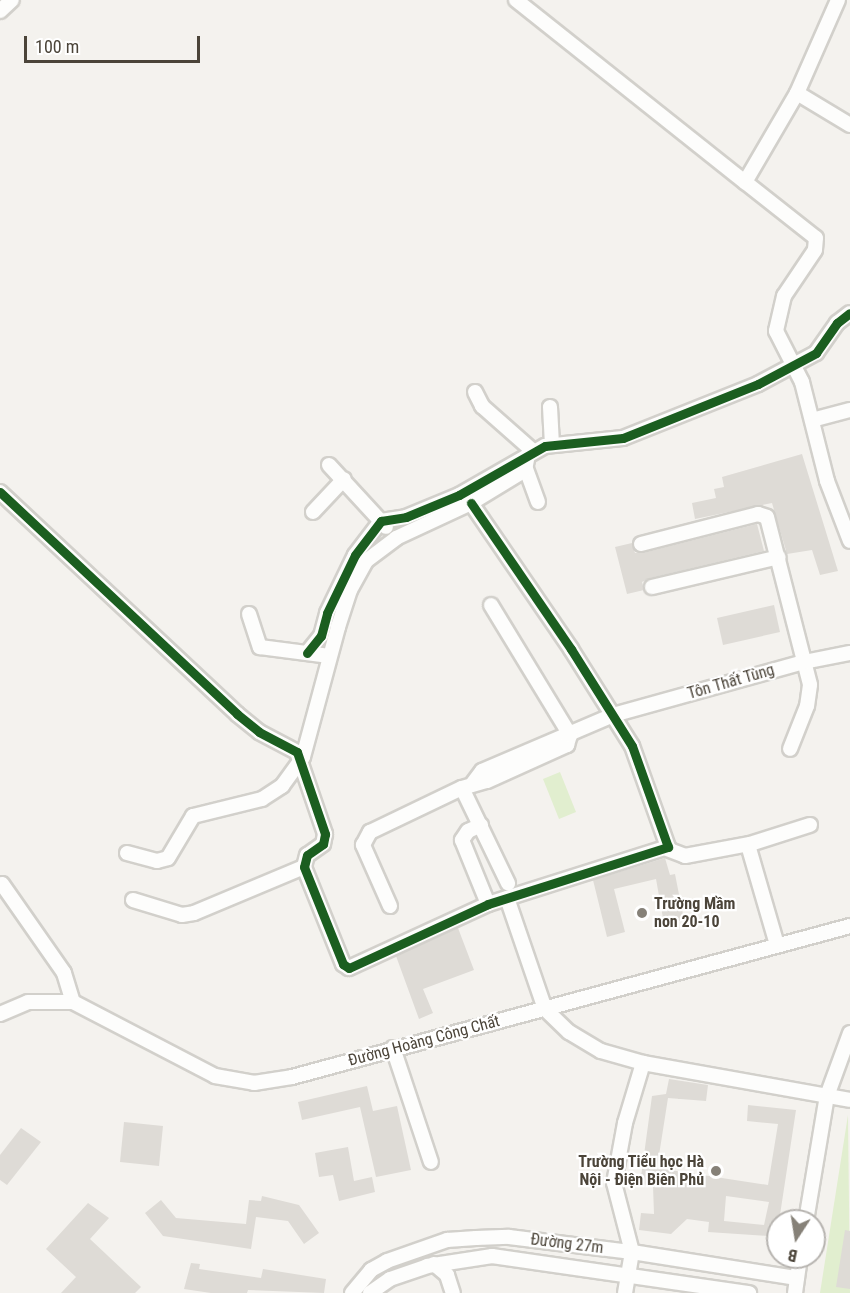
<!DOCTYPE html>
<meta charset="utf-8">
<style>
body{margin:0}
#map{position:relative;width:850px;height:1293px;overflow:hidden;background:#f4f2ee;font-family:"Roboto Condensed",sans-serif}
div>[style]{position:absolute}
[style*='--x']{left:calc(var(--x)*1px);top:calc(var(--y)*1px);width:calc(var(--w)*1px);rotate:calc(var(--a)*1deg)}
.green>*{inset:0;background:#e1eecf}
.building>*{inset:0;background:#dedbd6}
.roads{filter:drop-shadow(2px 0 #d2d0cb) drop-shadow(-2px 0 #d2d0cb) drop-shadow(0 2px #d2d0cb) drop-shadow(0 -2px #d2d0cb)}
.minor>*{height:14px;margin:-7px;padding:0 7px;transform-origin:7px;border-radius:7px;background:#fdfdfc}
.cycleway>*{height:9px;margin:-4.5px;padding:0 4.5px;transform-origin:4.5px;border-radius:4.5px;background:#1b5e20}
.dots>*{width:16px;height:16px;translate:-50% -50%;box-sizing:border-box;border:3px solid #fff;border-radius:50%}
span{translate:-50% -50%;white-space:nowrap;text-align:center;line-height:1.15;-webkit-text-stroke:4.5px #fff;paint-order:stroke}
.street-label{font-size:16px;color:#4b4439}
.poi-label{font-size:16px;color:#4b4439;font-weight:700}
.left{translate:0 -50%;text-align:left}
.right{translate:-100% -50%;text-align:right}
.north{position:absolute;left:766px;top:1209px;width:60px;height:60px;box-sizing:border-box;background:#fff;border:2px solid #b7b4b0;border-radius:50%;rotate:192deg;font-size:16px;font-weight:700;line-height:24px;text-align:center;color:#4b4439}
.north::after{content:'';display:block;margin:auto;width:21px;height:27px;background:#868178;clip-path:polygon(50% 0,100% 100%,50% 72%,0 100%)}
.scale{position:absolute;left:24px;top:36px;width:176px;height:27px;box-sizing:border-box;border:3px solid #4b4439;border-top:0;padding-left:8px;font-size:18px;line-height:21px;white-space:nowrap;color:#4b4439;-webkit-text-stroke:4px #fff;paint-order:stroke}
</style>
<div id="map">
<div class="green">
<div style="clip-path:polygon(560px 772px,576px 812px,559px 819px,543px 779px)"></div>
<div style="clip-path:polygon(848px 1115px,850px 1293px,820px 1293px)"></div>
</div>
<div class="building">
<div style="clip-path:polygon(802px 454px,838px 571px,820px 575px,812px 550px,787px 554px,772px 503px,695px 519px,692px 503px,716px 498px,714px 489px,724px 487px,722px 477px)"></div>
<div style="clip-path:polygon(757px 524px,764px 551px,650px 578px,642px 582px,644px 590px,627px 594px,615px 547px,632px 543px,635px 553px,643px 553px)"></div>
<div style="clip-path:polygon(774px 605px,780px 632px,723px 645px,717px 618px)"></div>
<div style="clip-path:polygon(665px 858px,670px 875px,675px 874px,684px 920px,664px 924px,656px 879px,614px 889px,625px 932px,607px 937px,593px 880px)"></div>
<div style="clip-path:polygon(458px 928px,474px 970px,423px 989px,433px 1013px,419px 1019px,396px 956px)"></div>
<div style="clip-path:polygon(evenodd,669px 1079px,708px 1085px,706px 1101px,668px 1098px,657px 1168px,768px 1185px,778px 1124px,747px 1121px,748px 1105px,796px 1110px,778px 1228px,768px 1236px,708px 1232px,709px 1222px,687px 1219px,671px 1234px,639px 1230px,641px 1213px,654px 1214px,653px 1186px,640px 1184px,652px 1096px,666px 1094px,669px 1079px,726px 1196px,769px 1202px,764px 1225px,724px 1221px,726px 1196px)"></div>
<div style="clip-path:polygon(367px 1086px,373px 1111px,397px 1106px,411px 1170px,376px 1177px,360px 1107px,302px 1120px,298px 1102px)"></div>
<div style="clip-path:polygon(124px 1122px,163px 1126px,159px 1166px,120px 1162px)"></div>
<div style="clip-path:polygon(21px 1128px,41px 1142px,7px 1185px,0 1180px,0 1155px)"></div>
<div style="clip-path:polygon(348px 1147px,354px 1181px,372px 1177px,375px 1192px,339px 1201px,333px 1175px,319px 1177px,315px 1153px)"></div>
<div style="clip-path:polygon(262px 1196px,299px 1205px,319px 1233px,304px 1244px,288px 1221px,256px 1217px,251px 1249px,163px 1236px,145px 1213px,161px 1200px,176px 1218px,246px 1224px,249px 1200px,261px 1201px)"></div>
<div style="clip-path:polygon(88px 1203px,109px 1218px,90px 1239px,141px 1287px,135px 1293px,61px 1293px,76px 1277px,46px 1249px)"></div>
<div style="clip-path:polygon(845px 1230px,850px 1231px,850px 1289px,836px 1287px)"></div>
<div style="clip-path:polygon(191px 1263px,200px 1264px,199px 1269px,261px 1278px,263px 1269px,326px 1279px,324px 1293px,248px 1290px,247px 1293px,211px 1293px,184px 1289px)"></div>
</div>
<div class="roads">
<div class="minor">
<div style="--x:516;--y:0;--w:293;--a:38.5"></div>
<div style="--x:838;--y:0;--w:102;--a:113.8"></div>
<div style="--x:797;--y:93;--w:103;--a:120.3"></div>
<div style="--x:745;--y:182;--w:90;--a:38.3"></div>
<div style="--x:816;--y:238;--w:12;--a:95"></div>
<div style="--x:815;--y:250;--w:55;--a:124"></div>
<div style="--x:784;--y:296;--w:36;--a:103"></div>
<div style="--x:776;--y:331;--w:57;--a:63"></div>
<div style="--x:802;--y:382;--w:102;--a:75.8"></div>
<div style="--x:827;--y:481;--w:64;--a:69"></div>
<div style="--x:0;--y:11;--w:16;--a:-43"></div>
<div style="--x:797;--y:93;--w:62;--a:31.1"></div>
<div style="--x:475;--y:392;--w:16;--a:63"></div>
<div style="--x:482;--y:406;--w:68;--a:41.4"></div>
<div style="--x:550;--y:407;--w:37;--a:87"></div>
<div style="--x:812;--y:420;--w:39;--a:-15"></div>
<div style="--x:329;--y:465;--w:84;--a:47.4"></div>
<div style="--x:526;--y:469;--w:35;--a:70"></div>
<div style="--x:0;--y:492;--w:325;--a:43.1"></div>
<div style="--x:237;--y:714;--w:28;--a:39"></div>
<div style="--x:259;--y:732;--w:43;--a:27.8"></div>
<div style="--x:297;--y:752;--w:87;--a:71.1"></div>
<div style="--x:325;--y:834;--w:10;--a:101"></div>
<div style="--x:323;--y:844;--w:19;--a:145"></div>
<div style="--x:307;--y:855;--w:12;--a:104"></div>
<div style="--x:304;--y:867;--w:105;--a:68.1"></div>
<div style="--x:343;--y:964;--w:7;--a:34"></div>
<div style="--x:349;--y:968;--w:153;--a:-24.7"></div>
<div style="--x:488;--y:904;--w:189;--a:-17.6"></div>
<div style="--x:668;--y:847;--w:107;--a:-109.6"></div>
<div style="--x:632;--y:746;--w:115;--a:-122.2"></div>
<div style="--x:571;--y:649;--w:177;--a:-124.4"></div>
<div style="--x:313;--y:512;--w:45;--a:-46.8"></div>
<div style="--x:641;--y:544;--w:121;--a:-14.4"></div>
<div style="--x:758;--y:514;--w:9;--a:18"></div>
<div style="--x:767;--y:517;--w:173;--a:75.6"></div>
<div style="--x:810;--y:685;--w:21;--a:98"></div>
<div style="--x:807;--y:706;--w:46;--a:111.6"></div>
<div style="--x:652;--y:587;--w:130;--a:-13.3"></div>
<div style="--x:249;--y:614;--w:35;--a:72"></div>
<div style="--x:260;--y:647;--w:70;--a:7.4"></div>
<div style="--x:307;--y:653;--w:22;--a:-51"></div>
<div style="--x:321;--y:636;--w:24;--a:-75"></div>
<div style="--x:327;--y:613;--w:64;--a:-64.2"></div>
<div style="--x:355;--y:555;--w:43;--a:-52.6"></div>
<div style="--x:381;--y:521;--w:25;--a:-9"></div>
<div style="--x:406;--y:517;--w:57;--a:-22.5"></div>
<div style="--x:459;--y:495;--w:99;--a:-29.7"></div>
<div style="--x:545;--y:446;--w:78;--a:-5.9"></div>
<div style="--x:623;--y:438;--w:145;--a:-21.8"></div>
<div style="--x:758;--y:384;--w:66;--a:-28.1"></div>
<div style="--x:816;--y:353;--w:37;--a:-55"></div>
<div style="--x:837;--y:323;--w:16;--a:-38"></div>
<div style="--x:473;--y:783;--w:15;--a:-53"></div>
<div style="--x:482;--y:771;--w:142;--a:-23.1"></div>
<div style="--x:613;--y:715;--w:198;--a:-15.5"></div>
<div style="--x:804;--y:662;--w:47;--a:-11.1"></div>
<div style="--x:462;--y:788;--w:106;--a:64.2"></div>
<div style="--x:481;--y:825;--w:14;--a:155"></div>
<div style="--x:468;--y:831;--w:11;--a:124"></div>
<div style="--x:462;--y:840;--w:69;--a:67.9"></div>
<div style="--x:748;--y:845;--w:104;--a:73.8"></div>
<div style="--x:667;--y:849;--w:19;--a:21"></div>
<div style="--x:685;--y:856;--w:66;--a:-10.5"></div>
<div style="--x:750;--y:844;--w:63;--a:-17.6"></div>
<div style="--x:127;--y:853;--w:31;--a:15"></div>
<div style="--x:157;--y:861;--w:11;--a:-15"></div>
<div style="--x:168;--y:858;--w:49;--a:-59.2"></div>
<div style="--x:193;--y:816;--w:71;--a:-13.8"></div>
<div style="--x:262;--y:799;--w:24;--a:-33"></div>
<div style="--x:282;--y:786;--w:36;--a:-54"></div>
<div style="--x:303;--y:757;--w:135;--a:-74.9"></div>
<div style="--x:338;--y:627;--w:39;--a:-72"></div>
<div style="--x:350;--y:590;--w:33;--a:-61"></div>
<div style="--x:366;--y:561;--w:38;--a:-37"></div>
<div style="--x:396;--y:538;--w:83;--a:-25"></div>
<div style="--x:471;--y:503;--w:63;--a:-31.4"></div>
<div style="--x:525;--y:470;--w:16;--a:-79"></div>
<div style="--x:2;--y:884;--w:108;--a:55.1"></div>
<div style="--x:64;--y:973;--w:30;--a:73"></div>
<div style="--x:507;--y:898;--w:117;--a:71.1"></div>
<div style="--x:545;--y:1009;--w:33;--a:44"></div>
<div style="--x:569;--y:1032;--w:37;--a:31"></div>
<div style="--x:601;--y:1051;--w:44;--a:15.9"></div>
<div style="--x:643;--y:1063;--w:210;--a:10.1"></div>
<div style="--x:133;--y:900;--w:51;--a:17"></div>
<div style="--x:182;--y:915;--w:12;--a:-9"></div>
<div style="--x:194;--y:913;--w:119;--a:-22.7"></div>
<div style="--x:390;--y:906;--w:67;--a:-113.9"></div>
<div style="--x:363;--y:845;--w:15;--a:-62"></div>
<div style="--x:370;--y:832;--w:102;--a:-25.6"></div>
<div style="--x:462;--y:788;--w:26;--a:-16"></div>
<div style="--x:487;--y:781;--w:88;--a:-24.2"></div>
<div style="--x:567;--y:745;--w:10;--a:-73"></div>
<div style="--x:570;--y:735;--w:152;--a:-121.3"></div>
<div style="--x:0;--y:1014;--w:30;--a:-23"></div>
<div style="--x:28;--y:1002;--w:45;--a:0"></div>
<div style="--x:73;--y:1002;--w:160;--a:27.5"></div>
<div style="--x:215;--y:1076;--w:40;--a:10"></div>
<div style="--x:254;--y:1083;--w:38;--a:-9"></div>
<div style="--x:292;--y:1077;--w:578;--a:-15.14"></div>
<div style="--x:393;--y:1048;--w:120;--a:71.6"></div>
<div style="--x:806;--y:1221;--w:127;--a:-80.5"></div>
<div style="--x:827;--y:1096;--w:67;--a:-69.9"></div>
<div style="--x:434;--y:1264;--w:17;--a:40"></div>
<div style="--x:447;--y:1275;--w:19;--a:72"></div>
<div style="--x:352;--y:1293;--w:30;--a:-50"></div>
<div style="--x:371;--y:1270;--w:18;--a:-29"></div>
<div style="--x:387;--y:1261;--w:64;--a:-19.3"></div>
<div style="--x:447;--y:1240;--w:29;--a:-4"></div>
<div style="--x:476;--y:1238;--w:33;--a:-2"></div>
<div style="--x:509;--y:1237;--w:124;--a:7"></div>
<div style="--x:632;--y:1252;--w:167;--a:9"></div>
<div style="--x:370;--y:1293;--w:24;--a:-35"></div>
<div style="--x:390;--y:1279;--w:39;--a:-19"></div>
<div style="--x:427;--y:1266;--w:66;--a:-8.7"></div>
<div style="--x:492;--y:1256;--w:260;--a:8.2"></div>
<div style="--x:625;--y:1293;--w:42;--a:-80.3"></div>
<div style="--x:632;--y:1252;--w:71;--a:-104.6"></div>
<div style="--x:614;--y:1183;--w:61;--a:-79.6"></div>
<div style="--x:625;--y:1123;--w:63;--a:-73.3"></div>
<div style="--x:795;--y:1293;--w:36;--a:-82"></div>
</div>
</div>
<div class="cycleway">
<div style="--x:0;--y:492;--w:325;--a:43.1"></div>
<div style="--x:237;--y:714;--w:28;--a:39"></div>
<div style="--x:259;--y:732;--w:43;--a:27.8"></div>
<div style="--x:297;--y:752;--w:87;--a:71.1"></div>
<div style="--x:325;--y:834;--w:10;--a:101"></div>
<div style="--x:323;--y:844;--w:19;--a:145"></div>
<div style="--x:307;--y:855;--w:12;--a:104"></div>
<div style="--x:304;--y:867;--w:105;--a:68.1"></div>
<div style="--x:343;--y:964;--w:7;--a:34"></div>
<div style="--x:349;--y:968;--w:153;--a:-24.7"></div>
<div style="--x:488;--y:904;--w:189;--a:-17.6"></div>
<div style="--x:668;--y:847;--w:107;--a:-109.6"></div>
<div style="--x:632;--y:746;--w:115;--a:-122.2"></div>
<div style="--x:571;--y:649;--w:177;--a:-124.4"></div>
<div style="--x:307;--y:653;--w:22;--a:-51"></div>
<div style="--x:321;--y:636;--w:24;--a:-75"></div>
<div style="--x:327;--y:613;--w:64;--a:-64.2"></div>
<div style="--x:355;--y:555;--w:43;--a:-52.6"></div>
<div style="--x:381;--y:521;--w:25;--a:-9"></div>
<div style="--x:406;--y:517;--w:57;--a:-22.5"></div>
<div style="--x:459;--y:495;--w:99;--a:-29.7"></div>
<div style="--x:545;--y:446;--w:78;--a:-5.9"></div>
<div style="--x:623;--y:438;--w:145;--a:-21.8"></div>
<div style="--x:758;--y:384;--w:66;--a:-28.1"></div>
<div style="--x:816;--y:353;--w:37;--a:-55"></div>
<div style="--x:837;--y:323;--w:16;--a:-38"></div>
</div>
<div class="dots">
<div style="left:642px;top:913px;background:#868178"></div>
<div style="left:716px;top:1171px;background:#868178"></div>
</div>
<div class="street-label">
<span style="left:731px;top:682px;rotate:-16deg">Tôn Thất Tùng</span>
<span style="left:424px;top:1041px;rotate:-15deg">Đường Hoàng Công Chất</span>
<span style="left:567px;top:1244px;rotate:7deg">Đường 27m</span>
</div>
<div class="poi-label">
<span class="left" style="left:654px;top:913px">Trường Mầm<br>non 20-10</span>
<span class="right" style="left:704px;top:1171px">Trường Tiểu học Hà<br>Nội - Điện Biên Phủ</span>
</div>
<div class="north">B</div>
<div class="scale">100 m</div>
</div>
